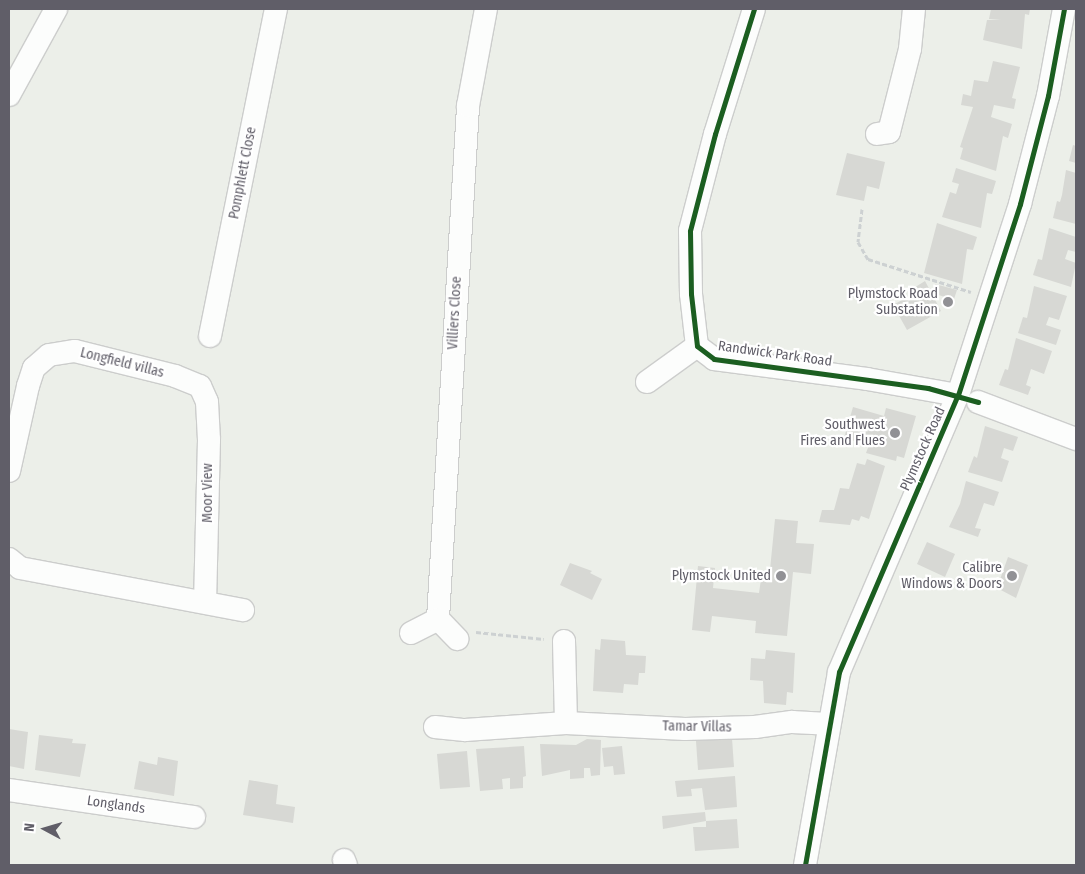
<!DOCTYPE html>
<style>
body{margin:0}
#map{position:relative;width:1085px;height:874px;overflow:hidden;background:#ecefe9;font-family:"Fira Sans Condensed",sans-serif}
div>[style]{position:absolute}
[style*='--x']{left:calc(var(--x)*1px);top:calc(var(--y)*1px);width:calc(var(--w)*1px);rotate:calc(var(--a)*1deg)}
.building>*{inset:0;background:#d7d8d4}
.path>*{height:3px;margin-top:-1.5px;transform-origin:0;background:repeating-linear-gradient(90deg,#cdd1d2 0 5px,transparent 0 7.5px)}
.roads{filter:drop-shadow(1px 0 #cccdcc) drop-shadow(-1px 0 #cccdcc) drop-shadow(0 1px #cccdcc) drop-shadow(0 -1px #cccdcc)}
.minor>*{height:22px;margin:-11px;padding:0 11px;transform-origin:11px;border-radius:11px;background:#fcfdfc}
.cycleway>*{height:5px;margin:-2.5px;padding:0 2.5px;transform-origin:2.5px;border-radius:2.5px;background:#1b5e20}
.dots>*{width:14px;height:14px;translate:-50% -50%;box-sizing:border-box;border:2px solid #fff;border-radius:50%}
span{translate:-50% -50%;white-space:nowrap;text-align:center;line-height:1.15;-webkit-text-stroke:4.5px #fff;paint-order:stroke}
.street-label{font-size:14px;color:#605e68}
.poi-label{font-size:14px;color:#605e68}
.right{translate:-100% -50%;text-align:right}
.frame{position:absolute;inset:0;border:10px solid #605e68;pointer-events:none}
.north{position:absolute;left:20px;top:804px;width:50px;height:50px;-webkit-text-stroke:4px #fff;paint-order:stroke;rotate:276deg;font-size:14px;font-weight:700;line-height:20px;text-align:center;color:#605e68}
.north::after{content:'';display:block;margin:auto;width:18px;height:22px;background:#605e68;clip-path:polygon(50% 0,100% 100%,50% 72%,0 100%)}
</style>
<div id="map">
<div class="building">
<div style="clip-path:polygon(991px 9px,1030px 9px,1029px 15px,1025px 14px,1022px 49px,983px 40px,987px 20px,1001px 20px,989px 19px)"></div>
<div style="clip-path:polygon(993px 61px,1020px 67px,1012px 98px,1016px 99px,1014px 109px,994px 105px,991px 117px,1012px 124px,1008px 138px,1003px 136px,996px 171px,960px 159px,963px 148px,960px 147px,973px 107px,961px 105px,963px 94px,971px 96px,974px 80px,988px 82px)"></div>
<div style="clip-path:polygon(1073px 145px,1076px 146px,1076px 163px,1069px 161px)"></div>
<div style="clip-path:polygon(847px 153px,885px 162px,879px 189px,867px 186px,864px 201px,836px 195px)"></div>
<div style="clip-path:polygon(956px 168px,996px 181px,992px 194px,987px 193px,981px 228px,942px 217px,950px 192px,956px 194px,959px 184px,952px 182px)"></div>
<div style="clip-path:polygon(1066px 170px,1076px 173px,1076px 224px,1053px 218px,1057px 201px,1060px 202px,1062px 195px)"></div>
<div style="clip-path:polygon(937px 223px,977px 237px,973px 250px,967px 249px,962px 284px,924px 273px)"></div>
<div style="clip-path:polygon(1049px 228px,1076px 237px,1076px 252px,1068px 250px,1065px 259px,1076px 263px,1071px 287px,1033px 275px,1038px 259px,1042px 260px)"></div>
<div style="clip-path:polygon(925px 281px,941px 311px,907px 330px,893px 305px,911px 295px,909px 291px)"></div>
<div style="clip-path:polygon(935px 284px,957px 290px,951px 308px,943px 305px,945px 297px,932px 293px)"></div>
<div style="clip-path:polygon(1034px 286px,1067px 296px,1059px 320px,1049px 317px,1046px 325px,1061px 330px,1056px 345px,1018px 333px,1023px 317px,1027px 318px)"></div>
<div style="clip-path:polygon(1016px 338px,1052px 351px,1044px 374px,1031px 369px,1026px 385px,1031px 387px,1028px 395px,999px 385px,1005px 369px,1008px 370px)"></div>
<div style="clip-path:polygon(853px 407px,884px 416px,886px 408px,916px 416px,904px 458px,897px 456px,896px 461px,866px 453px,869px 445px,844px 438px)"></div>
<div style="clip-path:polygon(985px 426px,1018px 437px,1013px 451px,1004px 448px,1001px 458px,1009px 461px,1002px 482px,968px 472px,974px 456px,977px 458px)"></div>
<div style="clip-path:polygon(867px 459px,885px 466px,869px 519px,861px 516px,859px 521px,852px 519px,850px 525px,819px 522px,822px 510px,834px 510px,840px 488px,849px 489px,857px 463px,865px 465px)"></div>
<div style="clip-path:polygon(966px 481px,999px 492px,994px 506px,984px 503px,975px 528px,981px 529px,978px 537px,949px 527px,960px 504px)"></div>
<div style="clip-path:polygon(775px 519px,798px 521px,796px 543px,814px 544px,811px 574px,793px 572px,787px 636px,755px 633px,756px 621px,712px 616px,710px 632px,692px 630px,698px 566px,715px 568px,713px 588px,759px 593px,761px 579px,769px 580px)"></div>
<div style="clip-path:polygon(927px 542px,955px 554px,945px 577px,917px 564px)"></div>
<div style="clip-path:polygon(1008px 557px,1028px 565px,1016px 598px,997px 588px)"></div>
<div style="clip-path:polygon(570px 563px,592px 571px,590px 573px,602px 579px,592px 600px,560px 585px)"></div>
<div style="clip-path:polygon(601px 639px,625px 641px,626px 655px,646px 656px,645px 673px,639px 673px,638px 685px,624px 684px,623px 693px,593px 691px,595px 649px,600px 650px)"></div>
<div style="clip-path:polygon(766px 650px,795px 653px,793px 693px,787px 692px,786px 705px,764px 703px,763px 681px,750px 680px,751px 658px,765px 659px)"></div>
<div style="clip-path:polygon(9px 729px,28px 732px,24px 769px,9px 766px)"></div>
<div style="clip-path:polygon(39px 735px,73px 739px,72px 743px,86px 744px,80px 777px,35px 770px)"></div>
<div style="clip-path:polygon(732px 738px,734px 767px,698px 770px,696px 741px)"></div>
<div style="clip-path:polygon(587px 739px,601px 740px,600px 775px,591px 776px,590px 768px,584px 768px,584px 778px,570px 779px,570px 770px,542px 776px,540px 744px,576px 745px)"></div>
<div style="clip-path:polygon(524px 746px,526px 776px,523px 777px,523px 788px,510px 789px,510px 778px,502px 779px,503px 789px,480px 791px,476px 749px)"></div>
<div style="clip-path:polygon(622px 746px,625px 774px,614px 775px,613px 766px,604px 767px,602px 748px)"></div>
<div style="clip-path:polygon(467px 751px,470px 787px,440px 789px,437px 754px)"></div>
<div style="clip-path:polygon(158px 757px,178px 761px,174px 796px,134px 789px,139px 761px,157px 765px)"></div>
<div style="clip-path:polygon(735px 776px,737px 807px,705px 810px,702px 788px,691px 789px,692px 796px,677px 797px,675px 781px)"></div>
<div style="clip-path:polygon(249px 780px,278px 785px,276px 804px,295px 807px,293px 823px,243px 815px)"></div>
<div style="clip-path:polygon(705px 812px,706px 821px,663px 829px,662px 816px)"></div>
<div style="clip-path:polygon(737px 819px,739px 848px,695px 851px,693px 827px,706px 827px,706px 821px)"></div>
</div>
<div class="path">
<div style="--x:862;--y:209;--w:33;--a:97"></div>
<div style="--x:858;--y:242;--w:20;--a:60"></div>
<div style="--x:868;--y:259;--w:108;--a:17.8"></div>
<div style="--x:476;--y:632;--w:68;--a:5.9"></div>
</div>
<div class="roads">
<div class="minor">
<div style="--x:754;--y:9;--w:131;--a:107.3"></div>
<div style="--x:715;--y:134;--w:100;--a:104.5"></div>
<div style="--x:690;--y:231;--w:63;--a:89.1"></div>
<div style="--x:691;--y:294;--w:52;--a:83.4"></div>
<div style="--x:697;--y:346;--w:21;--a:37"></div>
<div style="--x:714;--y:359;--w:154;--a:7.4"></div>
<div style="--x:867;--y:379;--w:92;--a:10"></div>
<div style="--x:9;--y:95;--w:98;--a:-61.3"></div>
<div style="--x:877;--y:134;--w:12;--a:-9"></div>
<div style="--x:889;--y:132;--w:86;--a:-75.8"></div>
<div style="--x:910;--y:49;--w:40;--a:-84.3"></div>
<div style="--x:210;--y:336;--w:334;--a:-78.6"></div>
<div style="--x:647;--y:382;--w:62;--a:-35.8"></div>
<div style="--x:978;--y:402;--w:105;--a:20.7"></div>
<div style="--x:9;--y:471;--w:87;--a:-77.4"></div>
<div style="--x:28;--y:386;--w:19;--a:-72"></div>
<div style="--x:34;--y:368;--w:20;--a:-41"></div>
<div style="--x:49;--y:355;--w:26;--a:-9"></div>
<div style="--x:75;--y:351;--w:103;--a:14"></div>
<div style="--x:175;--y:376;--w:27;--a:22"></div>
<div style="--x:200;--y:386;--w:17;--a:66"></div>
<div style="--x:207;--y:402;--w:38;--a:87"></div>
<div style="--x:209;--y:440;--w:161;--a:91.4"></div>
<div style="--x:9;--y:559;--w:14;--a:39"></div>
<div style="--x:20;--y:568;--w:227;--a:10.7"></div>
<div style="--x:438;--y:619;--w:514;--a:-86.65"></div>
<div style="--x:468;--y:106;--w:99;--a:-79.5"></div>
<div style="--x:411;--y:633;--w:30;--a:-27"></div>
<div style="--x:438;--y:619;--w:28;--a:46"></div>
<div style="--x:564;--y:641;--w:82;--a:88.6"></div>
<div style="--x:435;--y:727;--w:30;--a:6"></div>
<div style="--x:465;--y:730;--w:101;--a:-4"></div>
<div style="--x:566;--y:723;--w:119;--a:2.9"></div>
<div style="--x:685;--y:729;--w:70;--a:-1.6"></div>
<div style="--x:755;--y:727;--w:37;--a:-8"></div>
<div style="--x:792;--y:722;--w:36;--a:3"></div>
<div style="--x:9;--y:790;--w:187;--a:8.3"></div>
<div style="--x:344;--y:860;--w:5;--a:68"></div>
<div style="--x:805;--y:865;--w:196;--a:-80"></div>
<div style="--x:839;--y:672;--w:301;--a:-66.8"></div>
<div style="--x:958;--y:395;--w:201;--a:-72"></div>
<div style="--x:1020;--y:204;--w:112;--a:-75.5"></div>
<div style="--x:1048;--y:96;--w:88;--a:-79.6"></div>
</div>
</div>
<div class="cycleway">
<div style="--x:754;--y:9;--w:131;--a:107.3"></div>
<div style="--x:715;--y:134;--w:100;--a:104.5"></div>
<div style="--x:690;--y:231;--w:63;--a:89.1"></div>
<div style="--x:691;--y:294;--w:52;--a:83.4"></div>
<div style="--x:697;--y:346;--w:21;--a:37"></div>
<div style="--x:714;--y:359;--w:216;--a:7.7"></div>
<div style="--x:928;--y:388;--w:52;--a:15.6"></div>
<div style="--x:805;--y:865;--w:196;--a:-80"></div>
<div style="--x:839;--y:672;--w:301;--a:-66.8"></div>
<div style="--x:958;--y:395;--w:201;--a:-72"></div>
<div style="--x:1020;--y:204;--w:112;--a:-75.5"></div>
<div style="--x:1048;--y:96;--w:88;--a:-79.6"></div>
</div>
<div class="dots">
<div style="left:948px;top:302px;background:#919195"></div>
<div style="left:895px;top:433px;background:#919195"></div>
<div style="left:781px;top:576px;background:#919195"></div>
<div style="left:1012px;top:576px;background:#919195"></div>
</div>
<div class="street-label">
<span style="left:243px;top:173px;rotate:-79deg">Pomphlett Close</span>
<span style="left:455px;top:313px;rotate:-87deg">Villiers Close</span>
<span style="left:775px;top:354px;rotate:8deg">Randwick Park Road</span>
<span style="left:122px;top:363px;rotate:14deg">Longfield villas</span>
<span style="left:923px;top:449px;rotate:-66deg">Plymstock Road</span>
<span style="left:208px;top:493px;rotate:-90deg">Moor View</span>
<span style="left:697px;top:727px;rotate:1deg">Tamar Villas</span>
<span style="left:116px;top:805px;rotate:8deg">Longlands</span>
</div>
<div class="poi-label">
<span class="right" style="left:938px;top:302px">Plymstock Road<br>Substation</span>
<span class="right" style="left:885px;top:433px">Southwest<br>Fires and Flues</span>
<span class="right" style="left:1002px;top:576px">Calibre<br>Windows &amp; Doors</span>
<span class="right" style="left:771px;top:576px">Plymstock United</span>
</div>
<div class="frame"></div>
<div class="north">N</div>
</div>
